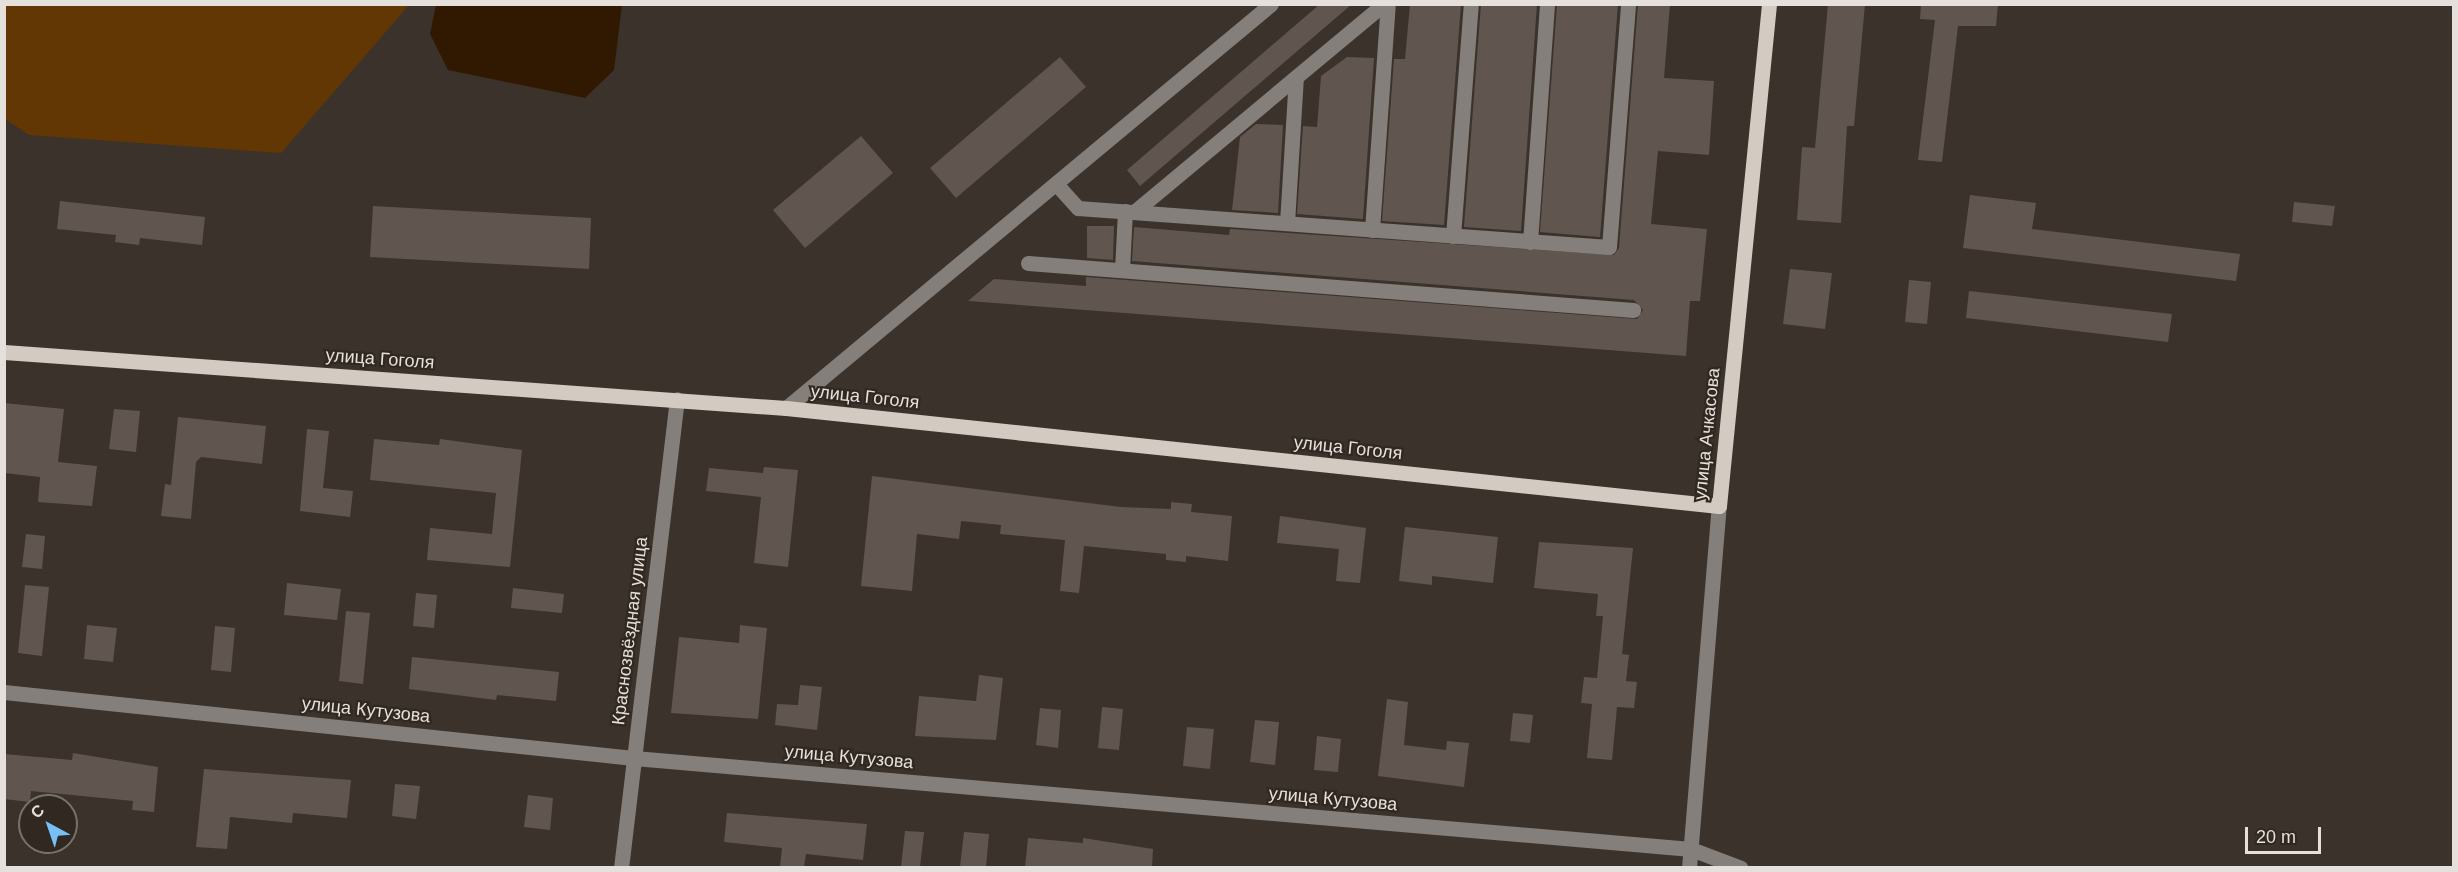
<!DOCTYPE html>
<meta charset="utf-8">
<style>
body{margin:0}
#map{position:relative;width:2458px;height:872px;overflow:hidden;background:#3b322b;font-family:Arial,sans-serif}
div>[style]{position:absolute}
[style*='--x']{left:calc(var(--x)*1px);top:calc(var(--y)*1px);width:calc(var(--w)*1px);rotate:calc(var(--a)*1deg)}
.green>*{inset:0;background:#633704}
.water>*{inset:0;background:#311901}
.building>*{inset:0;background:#60564f}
.minor>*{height:15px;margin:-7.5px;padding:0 7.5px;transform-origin:7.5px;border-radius:7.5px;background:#847f7b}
.major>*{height:15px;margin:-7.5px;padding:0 7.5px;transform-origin:7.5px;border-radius:7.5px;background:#d3cac2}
span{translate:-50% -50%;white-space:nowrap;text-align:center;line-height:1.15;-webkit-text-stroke:4.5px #302821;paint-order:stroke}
.street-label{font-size:18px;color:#e5e0db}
.frame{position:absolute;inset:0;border:6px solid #e5e0db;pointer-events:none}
.north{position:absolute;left:18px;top:794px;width:60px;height:60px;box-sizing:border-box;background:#302821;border:2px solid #78726b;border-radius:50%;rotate:320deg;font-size:16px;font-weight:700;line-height:24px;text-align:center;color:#e5e0db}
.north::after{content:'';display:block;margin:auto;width:21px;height:27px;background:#76c0f7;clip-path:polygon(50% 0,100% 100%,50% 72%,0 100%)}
.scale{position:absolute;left:2245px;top:827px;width:76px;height:27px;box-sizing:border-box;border:3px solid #e5e0db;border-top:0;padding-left:8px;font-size:18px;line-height:21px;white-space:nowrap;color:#e5e0db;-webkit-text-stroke:4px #302821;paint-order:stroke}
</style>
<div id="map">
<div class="green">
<div style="clip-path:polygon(4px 5px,5px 4px,409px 5px,281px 153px,29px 135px,5px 119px)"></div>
</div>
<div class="water">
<div style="clip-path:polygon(436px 5px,622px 5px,614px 70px,585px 98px,448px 70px,430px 34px)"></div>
</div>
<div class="building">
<div style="clip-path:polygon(1320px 4px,1352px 4px,1140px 186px,1127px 170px)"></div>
<div style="clip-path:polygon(1410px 4px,1461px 4px,1444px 225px,1382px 221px,1394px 59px,1405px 59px)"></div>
<div style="clip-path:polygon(1481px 4px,1537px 4px,1521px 231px,1464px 227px)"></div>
<div style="clip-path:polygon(1557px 4px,1618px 4px,1600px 237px,1540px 232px)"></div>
<div style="clip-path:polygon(1638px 4px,1670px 4px,1664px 78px,1714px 81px,1709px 155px,1658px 151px,1651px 224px,1707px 229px,1700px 301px,1690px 301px,1686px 356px,968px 301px,994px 279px,1086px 286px,1086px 277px,1637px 319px,1643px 310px,1634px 300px,1132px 261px,1134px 227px,1229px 235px,1230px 229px,1614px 255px,1619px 248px)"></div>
<div style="clip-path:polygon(1828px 4px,1865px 4px,1854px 126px,1847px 126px,1841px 223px,1797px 220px,1802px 147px,1815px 148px)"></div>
<div style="clip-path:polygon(1921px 4px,1998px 4px,1996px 26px,1958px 26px,1942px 162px,1918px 160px,1935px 20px,1920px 19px)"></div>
<div style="clip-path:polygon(1060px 57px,1086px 87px,956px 198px,930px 168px)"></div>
<div style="clip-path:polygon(1347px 57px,1374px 58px,1363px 219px,1297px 214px,1303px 126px,1317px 127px,1321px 76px)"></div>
<div style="clip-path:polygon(1256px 124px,1283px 125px,1278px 213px,1232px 210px,1240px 137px)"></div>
<div style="clip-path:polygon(861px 136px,893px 173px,805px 248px,773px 210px)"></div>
<div style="clip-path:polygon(1970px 195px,2036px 203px,2032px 229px,2240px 254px,2236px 281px,1963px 248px)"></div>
<div style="clip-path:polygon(60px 201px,205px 217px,202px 245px,140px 238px,139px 245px,115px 242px,116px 235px,57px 229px)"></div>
<div style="clip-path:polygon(2294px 202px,2335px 206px,2332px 226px,2292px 222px)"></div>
<div style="clip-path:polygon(373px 206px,591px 218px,589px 269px,370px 257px)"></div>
<div style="clip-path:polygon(1087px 226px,1114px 226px,1113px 260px,1087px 258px)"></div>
<div style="clip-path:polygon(1790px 269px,1832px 273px,1825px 329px,1783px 324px)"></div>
<div style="clip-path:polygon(1909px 280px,1931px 282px,1927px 324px,1905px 322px)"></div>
<div style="clip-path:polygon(1969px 291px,2172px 314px,2168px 342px,1966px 318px)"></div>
<div style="clip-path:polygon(4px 403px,64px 409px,58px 462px,97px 466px,92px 506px,38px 502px,40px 477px,4px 473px)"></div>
<div style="clip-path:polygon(114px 409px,140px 411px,136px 452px,109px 449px)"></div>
<div style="clip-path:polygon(178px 417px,266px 426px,262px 464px,201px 457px,196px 462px,191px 519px,161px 516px,165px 484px,171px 485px)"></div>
<div style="clip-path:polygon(307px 429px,329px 431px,323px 488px,353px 491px,350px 517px,300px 511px)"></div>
<div style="clip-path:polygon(374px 439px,439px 445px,440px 439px,522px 450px,510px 567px,427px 560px,430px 528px,492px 534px,496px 493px,370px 480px)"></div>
<div style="clip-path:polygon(764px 467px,798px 470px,788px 567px,754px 563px,761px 497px,706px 491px,709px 468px,763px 473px)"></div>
<div style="clip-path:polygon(872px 476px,1121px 507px,1171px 509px,1171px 502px,1192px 504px,1191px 512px,1232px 516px,1228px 561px,1186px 556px,1186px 562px,1166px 560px,1166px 554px,1084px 546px,1079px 593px,1060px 591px,1065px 540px,1000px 534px,1001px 525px,961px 521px,959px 539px,917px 534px,912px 591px,861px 586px)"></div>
<div style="clip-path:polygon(1280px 516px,1366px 528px,1360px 583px,1336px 581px,1339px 549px,1277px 543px)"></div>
<div style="clip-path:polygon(1405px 527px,1498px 537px,1493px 583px,1432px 576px,1432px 585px,1399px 581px)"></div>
<div style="clip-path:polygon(26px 534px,45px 536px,42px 569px,22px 567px)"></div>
<div style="clip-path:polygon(1539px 542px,1633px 548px,1622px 654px,1629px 655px,1626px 681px,1637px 682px,1634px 708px,1617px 707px,1612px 760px,1587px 758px,1592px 704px,1581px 703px,1584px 677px,1597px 678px,1603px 616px,1596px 616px,1598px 594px,1534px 588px)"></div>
<div style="clip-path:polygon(287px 583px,341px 589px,337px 620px,284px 615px)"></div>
<div style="clip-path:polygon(25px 585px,49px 587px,42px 656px,18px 653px)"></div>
<div style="clip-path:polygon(513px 588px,564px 594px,562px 613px,511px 608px)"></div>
<div style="clip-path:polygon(416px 593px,437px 595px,434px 628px,413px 626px)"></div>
<div style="clip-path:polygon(346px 611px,370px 613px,363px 684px,339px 681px)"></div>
<div style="clip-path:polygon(87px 625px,117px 628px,113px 662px,84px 659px)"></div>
<div style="clip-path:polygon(740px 625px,767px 628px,758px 719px,671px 713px,679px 637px,739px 643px)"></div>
<div style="clip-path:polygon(215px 626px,235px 628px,231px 672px,211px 670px)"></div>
<div style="clip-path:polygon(412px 657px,559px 672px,556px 701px,497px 695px,496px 700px,409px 689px)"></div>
<div style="clip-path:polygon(979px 675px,1003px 678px,996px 740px,915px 736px,919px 696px,976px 701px)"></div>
<div style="clip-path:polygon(800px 685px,822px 687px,817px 730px,775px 725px,777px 704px,798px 705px)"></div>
<div style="clip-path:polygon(1387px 699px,1408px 702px,1404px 745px,1446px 750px,1447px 741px,1469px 743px,1464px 787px,1378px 776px)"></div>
<div style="clip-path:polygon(1102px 707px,1123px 709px,1119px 750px,1098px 748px)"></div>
<div style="clip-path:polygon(1040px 708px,1061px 710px,1058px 748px,1036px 745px)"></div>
<div style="clip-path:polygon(1513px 713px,1533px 715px,1530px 743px,1510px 741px)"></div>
<div style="clip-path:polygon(1255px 720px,1279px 722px,1275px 765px,1250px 762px)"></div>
<div style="clip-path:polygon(1187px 727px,1214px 729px,1210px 769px,1183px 766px)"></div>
<div style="clip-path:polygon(1317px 736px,1341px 739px,1338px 772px,1314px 770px)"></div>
<div style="clip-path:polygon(73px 753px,158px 767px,154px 812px,132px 810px,133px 801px,31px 791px,30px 802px,4px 799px,4px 754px,72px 760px)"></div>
<div style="clip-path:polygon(204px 769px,351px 780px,347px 818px,293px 813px,292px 823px,230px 817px,227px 849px,196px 847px)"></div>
<div style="clip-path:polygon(395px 784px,420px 786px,416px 819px,392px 816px)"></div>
<div style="clip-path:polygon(528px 795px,553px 798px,550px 830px,524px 827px)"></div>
<div style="clip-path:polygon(727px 813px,867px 824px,863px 860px,806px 854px,804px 867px,780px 867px,782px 848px,724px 842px)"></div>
<div style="clip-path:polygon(905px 831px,924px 832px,920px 867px,901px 867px)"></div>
<div style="clip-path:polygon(964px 832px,989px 834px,986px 867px,960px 867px)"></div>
<div style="clip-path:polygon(1028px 838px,1083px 843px,1083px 838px,1153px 849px,1152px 867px,1025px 867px)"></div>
</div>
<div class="minor">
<div style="--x:1058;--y:186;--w:30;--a:48"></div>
<div style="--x:1078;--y:208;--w:532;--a:4.2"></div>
<div style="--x:1609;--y:247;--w:244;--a:-85.5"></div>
<div style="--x:1134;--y:212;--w:325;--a:-39.8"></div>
<div style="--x:1287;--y:223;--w:146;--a:-86.5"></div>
<div style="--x:1372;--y:230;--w:227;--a:-86"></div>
<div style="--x:1453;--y:236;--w:233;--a:-85.6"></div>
<div style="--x:1530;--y:242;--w:239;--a:-85.9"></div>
<div style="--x:1028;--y:263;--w:607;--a:4.44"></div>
<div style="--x:1122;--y:270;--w:59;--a:-87.1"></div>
<div style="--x:786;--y:408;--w:631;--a:-39.79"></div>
<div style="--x:4;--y:692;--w:633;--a:5.98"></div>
<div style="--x:634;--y:758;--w:1061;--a:4.92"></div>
<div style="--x:1691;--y:849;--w:53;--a:20.8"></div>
<div style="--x:621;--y:868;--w:472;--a:-83.2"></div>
<div style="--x:1689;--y:868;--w:363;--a:-85.3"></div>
</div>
<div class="major">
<div style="--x:4;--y:352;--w:784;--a:4.1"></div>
<div style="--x:786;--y:408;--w:938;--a:6"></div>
<div style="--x:1719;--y:506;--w:504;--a:-84.31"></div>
</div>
<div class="street-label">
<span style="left:380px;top:359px;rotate:4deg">улица Гоголя</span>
<span style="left:865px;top:397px;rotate:6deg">улица Гоголя</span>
<span style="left:1707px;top:434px;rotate:-84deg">улица Ачкасова</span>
<span style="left:1348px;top:448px;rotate:6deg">улица Гоголя</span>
<span style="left:630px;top:631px;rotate:-83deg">Краснозвёздная улица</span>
<span style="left:366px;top:710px;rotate:6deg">улица Кутузова</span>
<span style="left:849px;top:757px;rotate:5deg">улица Кутузова</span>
<span style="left:1333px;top:799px;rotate:5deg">улица Кутузова</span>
</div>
<div class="frame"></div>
<div class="north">С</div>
<div class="scale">20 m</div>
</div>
